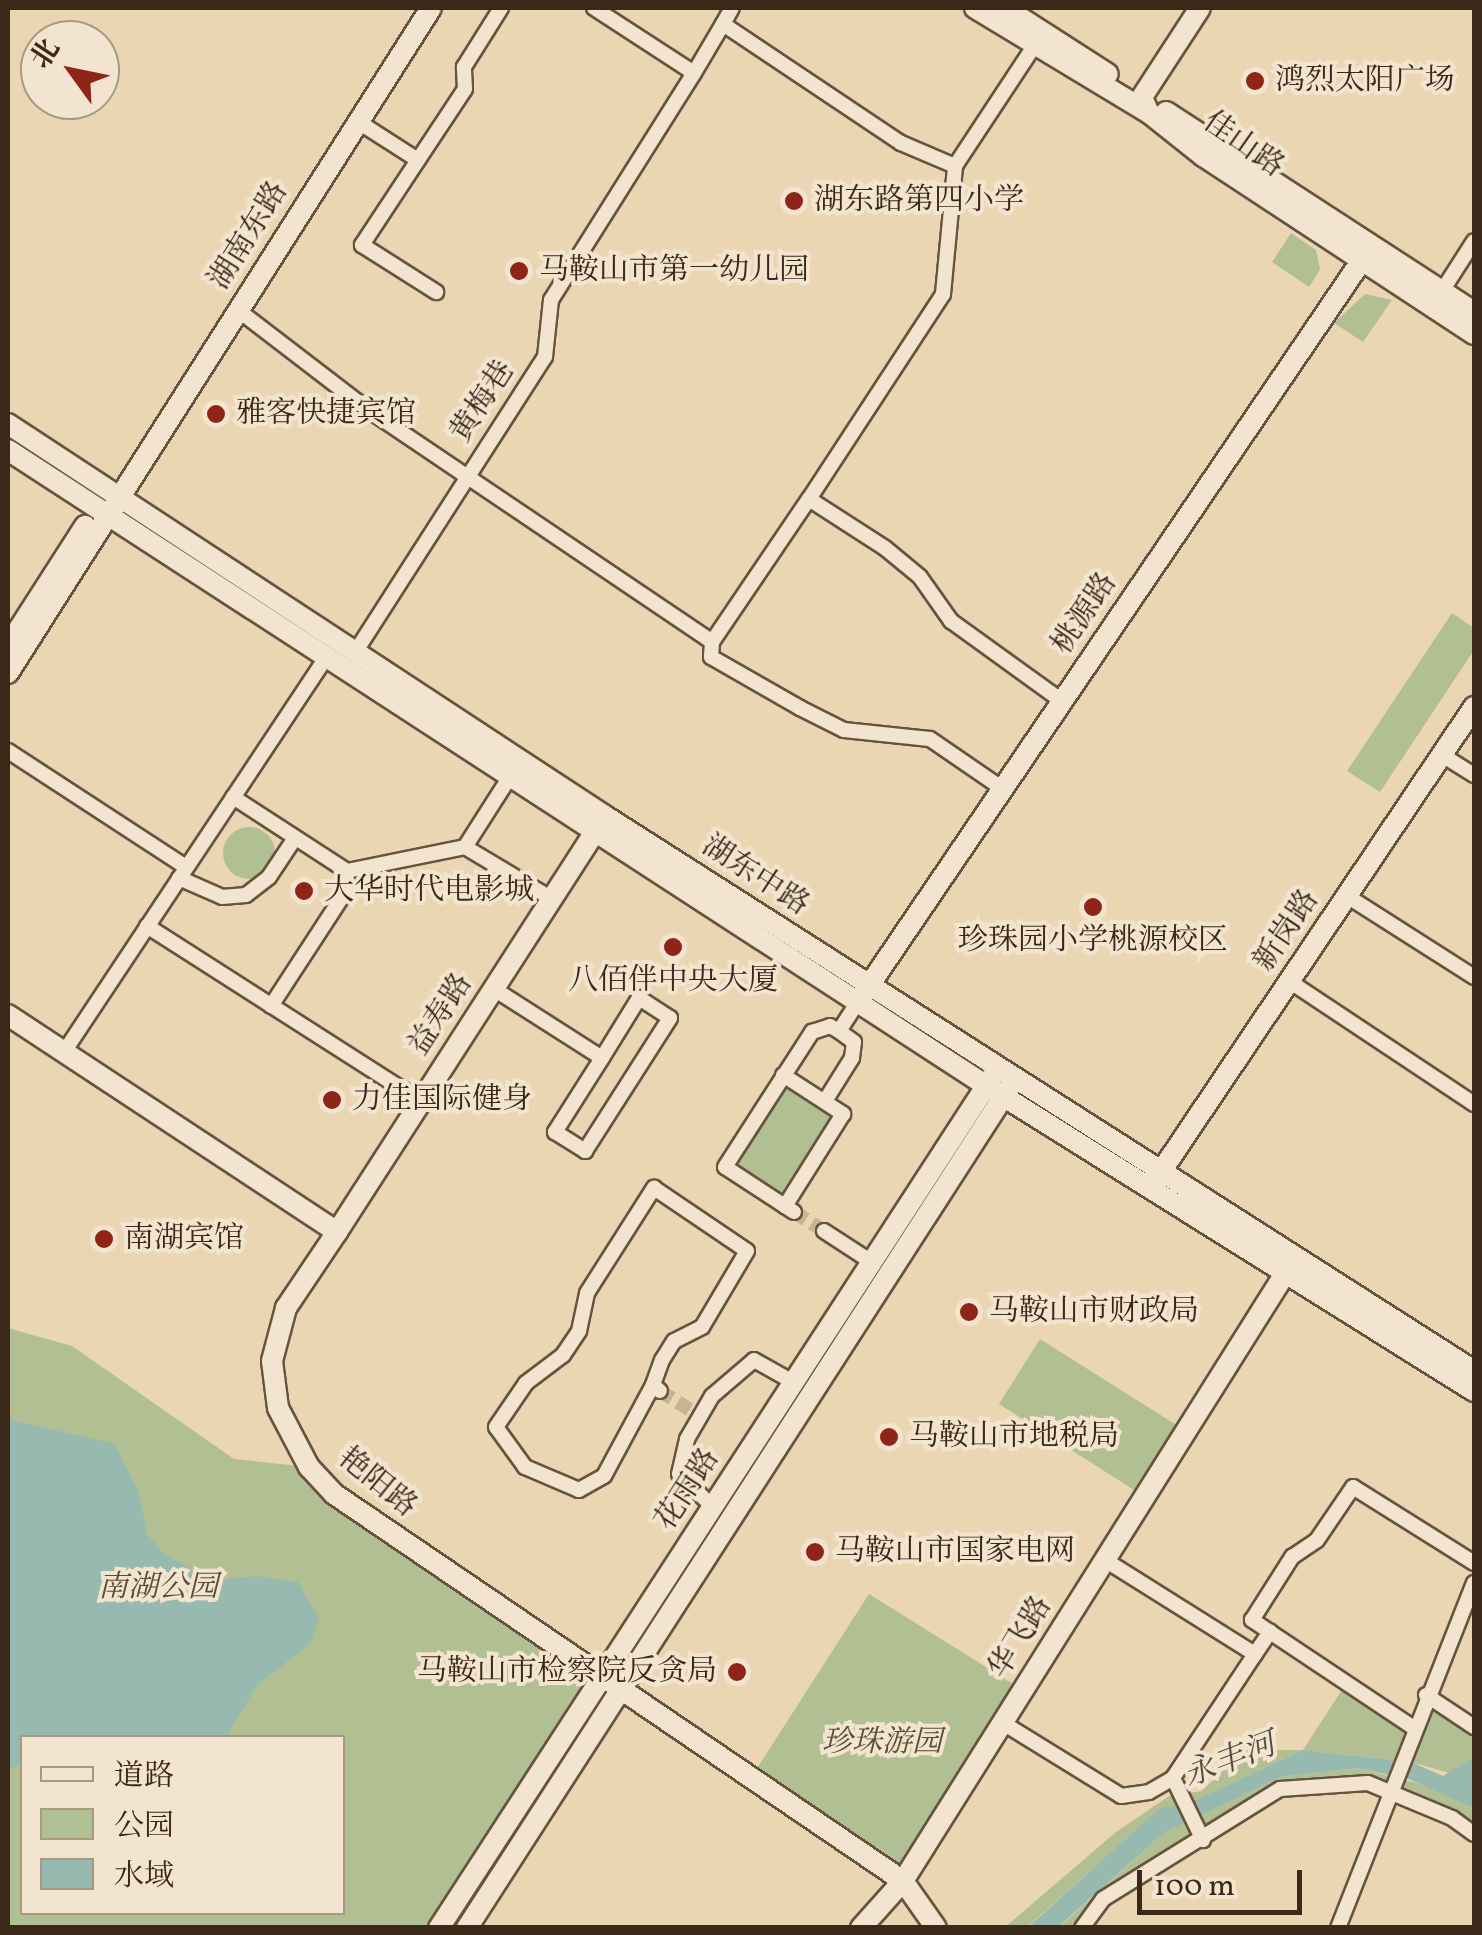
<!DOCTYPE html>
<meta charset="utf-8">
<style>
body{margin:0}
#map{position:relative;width:1482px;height:1935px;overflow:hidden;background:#ebd6b4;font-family:Vollkorn,"Noto Serif SC",serif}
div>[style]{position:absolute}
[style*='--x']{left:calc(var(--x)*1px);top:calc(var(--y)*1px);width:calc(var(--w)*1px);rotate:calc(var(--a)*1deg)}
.green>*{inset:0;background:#b1bf92}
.round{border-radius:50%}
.water>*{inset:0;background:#98b9b0}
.street-tunnel>*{height:14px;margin-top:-7px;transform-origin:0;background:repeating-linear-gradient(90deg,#c8b395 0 14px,transparent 0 21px)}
.roads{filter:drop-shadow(2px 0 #66543f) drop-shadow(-2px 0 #66543f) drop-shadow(0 2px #66543f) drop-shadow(0 -2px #66543f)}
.street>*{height:14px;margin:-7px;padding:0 7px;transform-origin:7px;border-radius:7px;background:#f2e4ce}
.secondary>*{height:20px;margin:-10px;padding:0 10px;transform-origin:10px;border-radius:10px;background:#f2e4ce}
.dots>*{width:28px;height:28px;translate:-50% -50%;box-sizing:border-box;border:5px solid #f2e4ce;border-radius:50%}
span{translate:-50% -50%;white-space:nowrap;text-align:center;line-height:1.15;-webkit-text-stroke:8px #f2e4ce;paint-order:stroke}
.poi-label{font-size:30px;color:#3a2918}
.left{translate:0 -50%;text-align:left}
.right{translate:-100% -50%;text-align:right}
.street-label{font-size:30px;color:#3a2918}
.park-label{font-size:30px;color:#584e36;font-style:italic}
.water-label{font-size:32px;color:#524d3e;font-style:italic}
.frame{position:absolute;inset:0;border:10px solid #3a2918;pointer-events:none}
.legend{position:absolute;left:20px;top:1735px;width:325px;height:180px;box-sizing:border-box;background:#f2e4ce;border:2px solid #a89985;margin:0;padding:12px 18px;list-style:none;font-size:30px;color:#3a2918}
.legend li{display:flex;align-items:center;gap:20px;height:50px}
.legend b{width:50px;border:2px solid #a89985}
.north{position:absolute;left:20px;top:20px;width:100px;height:100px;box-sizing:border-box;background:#f2e4ce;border:2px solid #a89985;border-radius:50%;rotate:303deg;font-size:28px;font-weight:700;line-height:40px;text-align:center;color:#3a2918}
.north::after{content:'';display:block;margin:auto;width:35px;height:45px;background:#8f2418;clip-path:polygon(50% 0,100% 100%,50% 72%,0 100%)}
.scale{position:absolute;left:1137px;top:1870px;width:165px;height:45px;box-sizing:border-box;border:5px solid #3a2918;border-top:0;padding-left:12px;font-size:30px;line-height:35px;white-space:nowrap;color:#3a2918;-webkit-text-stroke:8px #f2e4ce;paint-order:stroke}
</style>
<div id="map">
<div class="green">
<div style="clip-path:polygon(1291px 233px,1316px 250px,1320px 269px,1309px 287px,1272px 262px)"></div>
<div style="clip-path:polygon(1365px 294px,1392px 300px,1363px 342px,1334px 323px)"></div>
<div style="clip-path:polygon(1452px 613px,1474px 628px,1474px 650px,1380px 792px,1347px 771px)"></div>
<div class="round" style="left:223px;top:827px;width:52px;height:52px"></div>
<div style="clip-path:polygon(785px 1083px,837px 1115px,784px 1196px,733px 1163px)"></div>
<div style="clip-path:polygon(evenodd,8px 1328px,72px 1346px,234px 1459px,309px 1467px,603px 1674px,439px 1927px,8px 1927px,8px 1328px,22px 1738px,342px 1738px,342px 1912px,22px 1912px,22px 1738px)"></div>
<div style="clip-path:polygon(1040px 1339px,1186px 1431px,1145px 1497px,999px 1404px)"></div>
<div style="clip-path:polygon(869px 1594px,1023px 1690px,903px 1881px,752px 1776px)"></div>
<div style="clip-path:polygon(1343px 1688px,1407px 1730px,1394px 1760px,1303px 1750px,1186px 1804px,1160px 1809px,1027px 1927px,1004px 1928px,1116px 1832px,1169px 1796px,1202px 1791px,1244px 1750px,1303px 1750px)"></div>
<div style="clip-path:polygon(1431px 1706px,1474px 1733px,1474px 1757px,1453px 1774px,1411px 1762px)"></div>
<div style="clip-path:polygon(1358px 1768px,1448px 1791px,1474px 1808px,1474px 1834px,1368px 1783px,1279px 1789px,1103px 1899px,1082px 1927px,1058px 1928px,1164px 1833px,1281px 1777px)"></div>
</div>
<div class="water">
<div style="clip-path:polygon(8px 1419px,115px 1444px,139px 1493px,147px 1534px,162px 1552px,211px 1581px,256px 1576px,298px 1582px,319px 1619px,310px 1644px,257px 1685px,226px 1737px,22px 1738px,22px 1765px,8px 1769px)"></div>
<div style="clip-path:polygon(1303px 1750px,1394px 1760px,1389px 1775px,1358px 1768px,1281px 1777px,1164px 1833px,1058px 1927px,1027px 1928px,1160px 1808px,1186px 1804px)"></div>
<div style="clip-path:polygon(1474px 1757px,1474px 1808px,1402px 1776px,1411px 1762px,1443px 1776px)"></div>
</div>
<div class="street-tunnel">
<div style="--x:794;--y:1212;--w:36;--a:32"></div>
<div style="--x:660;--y:1391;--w:36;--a:32"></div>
</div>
<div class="roads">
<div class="street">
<div style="--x:594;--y:8;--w:119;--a:33"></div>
<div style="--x:694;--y:73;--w:57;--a:-59.4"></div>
<div style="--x:723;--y:24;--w:214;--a:33.8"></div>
<div style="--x:901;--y:143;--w:59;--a:23.1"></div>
<div style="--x:723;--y:24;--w:18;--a:-61"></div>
<div style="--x:357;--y:121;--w:72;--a:32.6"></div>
<div style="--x:418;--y:160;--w:85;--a:-56.5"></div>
<div style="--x:465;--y:89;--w:22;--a:-93"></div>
<div style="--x:464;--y:67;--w:70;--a:-57.9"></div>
<div style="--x:418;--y:160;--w:102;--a:123.4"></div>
<div style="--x:362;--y:245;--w:88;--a:32.4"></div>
<div style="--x:1442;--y:291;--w:59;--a:-57.4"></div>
<div style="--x:238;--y:310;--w:163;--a:37.5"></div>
<div style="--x:367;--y:409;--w:416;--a:34"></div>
<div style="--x:712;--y:642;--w:173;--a:-55.9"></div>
<div style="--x:809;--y:499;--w:90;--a:32.8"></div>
<div style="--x:885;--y:548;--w:45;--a:39.6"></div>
<div style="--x:920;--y:577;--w:54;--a:54.8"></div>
<div style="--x:951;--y:621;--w:137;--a:35.8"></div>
<div style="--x:809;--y:499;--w:245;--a:-56.8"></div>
<div style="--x:943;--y:294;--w:129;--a:-84.6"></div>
<div style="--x:955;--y:166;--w:144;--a:-56.6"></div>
<div style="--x:712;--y:642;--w:15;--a:94"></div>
<div style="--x:711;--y:657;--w:103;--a:29.8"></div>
<div style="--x:800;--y:708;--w:49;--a:26.6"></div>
<div style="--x:844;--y:730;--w:86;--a:6"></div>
<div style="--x:930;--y:739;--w:88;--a:34.4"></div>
<div style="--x:356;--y:651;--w:350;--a:-57.3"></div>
<div style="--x:545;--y:357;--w:57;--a:-84"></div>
<div style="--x:551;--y:300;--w:268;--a:-57.8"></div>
<div style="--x:8;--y:751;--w:212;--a:33.1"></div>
<div style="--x:1442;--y:755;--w:38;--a:32"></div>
<div style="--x:233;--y:797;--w:136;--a:33"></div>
<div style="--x:347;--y:871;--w:120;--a:-11.5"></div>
<div style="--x:465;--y:847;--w:85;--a:-57.4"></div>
<div style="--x:465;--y:847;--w:101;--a:30.9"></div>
<div style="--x:179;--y:878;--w:47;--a:23.8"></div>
<div style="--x:222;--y:897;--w:24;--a:-5"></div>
<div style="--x:246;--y:895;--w:29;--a:-38"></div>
<div style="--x:269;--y:877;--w:47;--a:-56.3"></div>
<div style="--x:1347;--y:896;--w:151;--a:32.5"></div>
<div style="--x:147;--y:926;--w:325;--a:32.6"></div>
<div style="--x:1289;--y:981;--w:222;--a:33.6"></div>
<div style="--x:494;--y:989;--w:128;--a:32.6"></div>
<div style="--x:602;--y:1058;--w:88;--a:122.4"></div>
<div style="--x:555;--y:1132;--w:36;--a:32"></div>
<div style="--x:585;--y:1151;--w:158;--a:-57.4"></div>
<div style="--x:670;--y:1018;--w:37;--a:-147"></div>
<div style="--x:639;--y:998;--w:70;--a:121.7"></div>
<div style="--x:271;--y:1006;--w:137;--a:-56.9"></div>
<div style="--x:346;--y:891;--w:20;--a:-87"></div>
<div style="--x:64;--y:1052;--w:475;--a:-56.4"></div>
<div style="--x:783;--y:1075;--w:72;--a:33"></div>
<div style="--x:843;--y:1114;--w:109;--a:122.2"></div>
<div style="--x:825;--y:1101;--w:51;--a:-57.9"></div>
<div style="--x:852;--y:1058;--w:16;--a:-83"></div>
<div style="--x:854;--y:1042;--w:19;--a:-144"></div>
<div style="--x:794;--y:1212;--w:82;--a:-146.9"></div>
<div style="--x:725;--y:1167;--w:161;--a:-57.2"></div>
<div style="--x:812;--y:1032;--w:19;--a:-18"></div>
<div style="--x:830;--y:1026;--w:10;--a:29"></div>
<div style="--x:839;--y:1031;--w:35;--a:-57"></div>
<div style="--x:824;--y:1231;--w:59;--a:33.1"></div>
<div style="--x:653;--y:1385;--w:103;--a:118.3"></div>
<div style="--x:604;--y:1476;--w:29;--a:151"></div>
<div style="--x:579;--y:1490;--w:59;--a:-156.9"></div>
<div style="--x:525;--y:1467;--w:49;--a:-125.9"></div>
<div style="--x:496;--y:1427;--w:53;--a:-55.7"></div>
<div style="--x:526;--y:1383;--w:46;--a:-37.1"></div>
<div style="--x:563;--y:1355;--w:29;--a:-56"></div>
<div style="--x:579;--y:1331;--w:39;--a:-78"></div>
<div style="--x:587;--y:1293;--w:125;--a:-57.5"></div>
<div style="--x:654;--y:1188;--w:112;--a:34.1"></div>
<div style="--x:747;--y:1251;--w:88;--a:120.6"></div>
<div style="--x:702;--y:1327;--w:31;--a:153"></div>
<div style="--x:674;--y:1341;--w:22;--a:122"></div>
<div style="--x:662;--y:1360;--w:27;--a:110"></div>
<div style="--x:653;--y:1385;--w:9;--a:41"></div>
<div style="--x:713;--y:1507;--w:47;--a:-135.9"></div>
<div style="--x:679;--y:1474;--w:36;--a:-77"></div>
<div style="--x:687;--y:1439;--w:50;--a:-59.8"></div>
<div style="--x:712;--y:1396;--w:55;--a:-40.6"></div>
<div style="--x:754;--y:1360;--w:47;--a:29.3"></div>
<div style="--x:1105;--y:1560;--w:177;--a:32.1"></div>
<div style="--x:1255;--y:1654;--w:149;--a:123.5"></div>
<div style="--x:1173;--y:1778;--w:69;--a:64.2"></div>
<div style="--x:1270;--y:1632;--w:22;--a:-146"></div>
<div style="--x:1252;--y:1620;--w:75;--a:-57.6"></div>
<div style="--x:1292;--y:1557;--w:30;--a:-34"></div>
<div style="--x:1317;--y:1540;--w:64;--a:-55.8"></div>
<div style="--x:1353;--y:1487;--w:143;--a:32.1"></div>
<div style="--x:1255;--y:1654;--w:27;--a:-56"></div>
<div style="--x:1270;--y:1632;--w:173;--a:33.7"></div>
<div style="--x:1426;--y:1695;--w:58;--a:33.7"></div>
<div style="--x:1003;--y:1723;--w:139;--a:31.7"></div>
<div style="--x:1121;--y:1796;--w:28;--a:-8"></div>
<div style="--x:1149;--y:1792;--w:28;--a:-30"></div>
<div style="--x:1082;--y:1928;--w:36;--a:-54"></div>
<div style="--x:1103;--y:1899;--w:208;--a:-31.9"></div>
<div style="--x:1280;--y:1789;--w:88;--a:-3.9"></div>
<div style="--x:1368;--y:1783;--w:91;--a:22.6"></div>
<div style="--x:1452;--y:1818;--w:27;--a:36"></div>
<div style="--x:1338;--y:1928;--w:371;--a:-68.5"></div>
</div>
<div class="secondary">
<div style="--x:975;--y:8;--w:203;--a:31.1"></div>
<div style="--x:1149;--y:113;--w:69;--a:38.5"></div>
<div style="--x:1203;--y:156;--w:324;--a:33.3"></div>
<div style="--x:1005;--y:8;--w:122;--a:32.7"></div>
<div style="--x:1166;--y:112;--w:367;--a:33"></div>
<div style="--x:1149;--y:113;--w:17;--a:-114"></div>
<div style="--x:1142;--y:97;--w:106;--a:-56.9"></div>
<div style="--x:8;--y:424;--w:714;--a:33.29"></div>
<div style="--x:605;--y:816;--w:1031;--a:32.56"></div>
<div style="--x:8;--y:450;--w:1167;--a:33.01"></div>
<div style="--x:987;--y:1086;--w:575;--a:32.06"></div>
<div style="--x:8;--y:646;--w:143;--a:-57.3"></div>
<div style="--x:8;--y:673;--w:788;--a:-57.54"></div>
<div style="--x:862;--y:996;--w:890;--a:-55.81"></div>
<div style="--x:8;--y:1015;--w:394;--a:33.4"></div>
<div style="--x:337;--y:1232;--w:92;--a:123.9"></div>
<div style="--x:286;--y:1308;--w:55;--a:104.8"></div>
<div style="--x:272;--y:1361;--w:47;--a:82.7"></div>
<div style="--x:278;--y:1408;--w:67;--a:62.3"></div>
<div style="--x:309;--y:1467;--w:37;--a:47"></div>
<div style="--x:334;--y:1494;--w:688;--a:34.22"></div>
<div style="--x:903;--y:1881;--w:57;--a:54.9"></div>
<div style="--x:1154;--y:1182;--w:573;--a:-56.03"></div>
<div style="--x:337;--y:1232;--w:478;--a:-57.2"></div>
<div style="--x:439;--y:1928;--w:1018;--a:-56.98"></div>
<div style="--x:467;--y:1928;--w:1003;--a:-57.17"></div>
<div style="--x:861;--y:1928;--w:63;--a:-48.2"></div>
<div style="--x:903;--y:1881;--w:719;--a:-57.83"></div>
</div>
</div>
<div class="dots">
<div style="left:1255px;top:81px;background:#8f2418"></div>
<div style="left:794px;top:201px;background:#8f2418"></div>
<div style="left:519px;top:271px;background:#8f2418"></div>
<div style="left:216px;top:414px;background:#8f2418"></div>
<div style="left:304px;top:891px;background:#8f2418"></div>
<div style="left:1093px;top:907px;background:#8f2418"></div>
<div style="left:673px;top:947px;background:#8f2418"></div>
<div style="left:332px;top:1100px;background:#8f2418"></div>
<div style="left:104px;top:1239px;background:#8f2418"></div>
<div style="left:969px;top:1312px;background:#8f2418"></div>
<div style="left:889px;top:1437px;background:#8f2418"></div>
<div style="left:815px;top:1552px;background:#8f2418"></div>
<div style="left:737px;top:1672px;background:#8f2418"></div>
</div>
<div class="poi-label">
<span class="left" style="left:1275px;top:81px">鸿烈太阳广场</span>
<span class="left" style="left:814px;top:201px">湖东路第四小学</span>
<span class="left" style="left:539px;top:271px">马鞍山市第一幼儿园</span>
<span class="left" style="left:236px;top:414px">雅客快捷宾馆</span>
<span class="left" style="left:324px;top:891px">大华时代电影城</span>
<span style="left:1093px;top:941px">珍珠园小学桃源校区</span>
<span style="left:673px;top:981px">八佰伴中央大厦</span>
<span class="left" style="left:352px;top:1100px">力佳国际健身</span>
<span class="left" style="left:124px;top:1239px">南湖宾馆</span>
<span class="left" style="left:989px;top:1312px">马鞍山市财政局</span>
<span class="left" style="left:909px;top:1437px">马鞍山市地税局</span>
<span class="left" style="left:835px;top:1552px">马鞍山市国家电网</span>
<span class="right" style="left:717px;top:1672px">马鞍山市检察院反贪局</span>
</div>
<div class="street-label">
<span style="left:1243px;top:145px;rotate:35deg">佳山路</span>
<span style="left:249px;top:236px;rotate:-58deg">湖南东路</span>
<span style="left:483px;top:402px;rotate:-57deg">黄梅巷</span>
<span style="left:1085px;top:614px;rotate:-56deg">桃源路</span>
<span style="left:755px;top:876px;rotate:33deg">湖东中路</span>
<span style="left:1287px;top:931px;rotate:-56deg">新岗路</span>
<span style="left:441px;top:1015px;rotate:-57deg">益寿路</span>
<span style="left:377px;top:1483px;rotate:39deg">艳阳路</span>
<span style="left:688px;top:1490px;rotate:-57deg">花雨路</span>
<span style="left:1021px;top:1638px;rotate:-58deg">华飞路</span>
</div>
<div class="park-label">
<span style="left:158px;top:1588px">南湖公园</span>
<span style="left:882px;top:1743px">珍珠游园</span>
</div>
<div class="water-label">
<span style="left:1230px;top:1762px;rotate:-21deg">永丰河</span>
</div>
<div class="frame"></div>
<ul class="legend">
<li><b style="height:12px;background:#f2e4ce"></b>道路</li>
<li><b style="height:28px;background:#b1bf92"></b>公园</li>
<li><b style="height:28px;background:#98b9b0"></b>水域</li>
</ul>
<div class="north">北</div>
<div class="scale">100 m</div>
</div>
